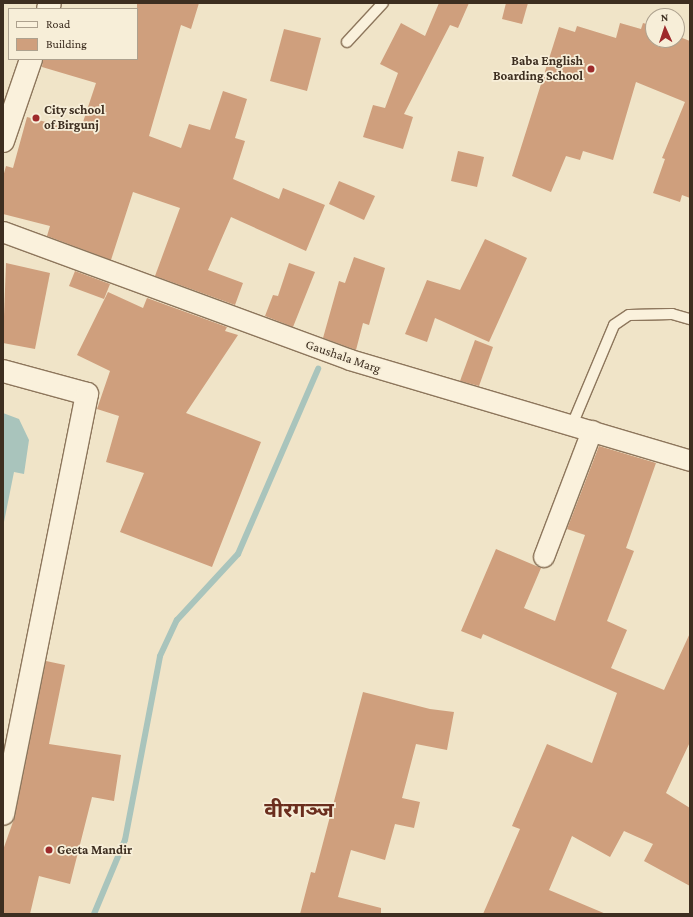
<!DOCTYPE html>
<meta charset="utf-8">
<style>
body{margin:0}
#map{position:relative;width:693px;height:917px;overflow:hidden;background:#f0e4c8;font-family:"Crimson Pro","Noto Sans Devanagari",serif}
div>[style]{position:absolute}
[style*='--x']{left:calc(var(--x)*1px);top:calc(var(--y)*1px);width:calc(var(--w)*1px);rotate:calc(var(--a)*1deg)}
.water>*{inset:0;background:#a9c4bc}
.stream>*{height:6px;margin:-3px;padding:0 3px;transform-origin:3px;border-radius:3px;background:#a9c4bc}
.building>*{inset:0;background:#cf9f7d}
.roads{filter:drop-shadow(1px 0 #8d765c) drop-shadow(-1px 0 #8d765c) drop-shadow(0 1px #8d765c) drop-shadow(0 -1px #8d765c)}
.lane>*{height:10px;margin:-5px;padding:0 5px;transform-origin:5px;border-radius:5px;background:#faf1dc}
.street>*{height:20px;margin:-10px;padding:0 10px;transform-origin:10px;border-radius:10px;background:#faf1dc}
.secondary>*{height:22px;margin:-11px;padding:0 11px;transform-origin:11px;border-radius:11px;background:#faf1dc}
.dots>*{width:11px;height:11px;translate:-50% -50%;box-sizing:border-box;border:2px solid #f7eed8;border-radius:50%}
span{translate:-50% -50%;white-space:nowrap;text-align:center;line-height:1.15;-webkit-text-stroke:3.5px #f7eed8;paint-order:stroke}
.poi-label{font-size:13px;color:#3d2e20;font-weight:700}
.right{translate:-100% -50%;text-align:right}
.left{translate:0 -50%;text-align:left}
.street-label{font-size:13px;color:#3d2e20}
.town-label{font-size:21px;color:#6b2e1e;font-weight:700}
.frame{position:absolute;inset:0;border:4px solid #3d2e20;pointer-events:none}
.legend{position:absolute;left:8px;top:8px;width:130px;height:52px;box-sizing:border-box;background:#f7eed8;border:1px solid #ada18e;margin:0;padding:5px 7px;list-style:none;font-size:12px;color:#3d2e20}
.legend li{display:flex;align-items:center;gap:8px;height:20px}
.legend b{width:20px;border:1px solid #ada18e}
.north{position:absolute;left:645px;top:8px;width:40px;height:40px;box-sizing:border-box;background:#f7eed8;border:1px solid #ada18e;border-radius:50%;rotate:357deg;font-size:11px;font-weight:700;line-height:16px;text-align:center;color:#3d2e20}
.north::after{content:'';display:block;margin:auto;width:14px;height:18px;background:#9e2a2b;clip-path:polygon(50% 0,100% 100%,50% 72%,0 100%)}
</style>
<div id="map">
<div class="water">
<div style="clip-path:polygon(3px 413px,19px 419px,29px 440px,24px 474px,14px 472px,3px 527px)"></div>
</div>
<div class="stream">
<div style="--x:94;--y:914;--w:80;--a:-67.3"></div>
<div style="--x:125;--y:840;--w:187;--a:-79.2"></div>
<div style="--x:160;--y:656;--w:40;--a:-65"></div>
<div style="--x:177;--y:620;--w:90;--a:-47.3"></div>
<div style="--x:238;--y:554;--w:202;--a:-66.6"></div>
</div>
<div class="building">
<div style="clip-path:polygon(137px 3px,199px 3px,191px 29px,181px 25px,149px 136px,181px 148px,189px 124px,210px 130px,223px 91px,247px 99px,235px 138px,245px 141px,233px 179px,279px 199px,283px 188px,325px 205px,306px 251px,231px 217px,208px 270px,243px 283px,235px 305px,155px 276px,180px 208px,133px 192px,111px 260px,47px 236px,50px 226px,3px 214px,3px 177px,6px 166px,13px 168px,27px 117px,80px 131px,96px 83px,42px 67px,43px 59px,137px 59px)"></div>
<div style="clip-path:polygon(439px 3px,469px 3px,458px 28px,450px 25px,404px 114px,413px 117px,403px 149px,363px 137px,373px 105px,385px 108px,398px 73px,380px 64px,401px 23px,425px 36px)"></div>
<div style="clip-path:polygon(506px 3px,528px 3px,522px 24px,502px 19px)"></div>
<div style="clip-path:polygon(620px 23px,641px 29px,643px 23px,653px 26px,653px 40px,677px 40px,677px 36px,690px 41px,690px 198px,682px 195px,680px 202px,653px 193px,665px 159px,662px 158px,685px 102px,636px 82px,613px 160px,583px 151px,580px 160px,566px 156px,551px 192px,512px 176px,559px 27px,575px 32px,577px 26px,616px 38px)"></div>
<div style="clip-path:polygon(284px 29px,321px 38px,307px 91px,270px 81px)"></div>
<div style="clip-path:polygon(458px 151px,484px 157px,477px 187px,451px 181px)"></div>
<div style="clip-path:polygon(339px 181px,375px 196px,364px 220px,329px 204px)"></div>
<div style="clip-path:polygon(485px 239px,527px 258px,489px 342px,435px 318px,427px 342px,405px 334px,427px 280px,460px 290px)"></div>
<div style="clip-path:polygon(354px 257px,385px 268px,369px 325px,363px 323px,356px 350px,323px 338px,339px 281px,345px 283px)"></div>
<div style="clip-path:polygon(6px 263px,50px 273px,35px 349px,3px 343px)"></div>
<div style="clip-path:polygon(289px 263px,315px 272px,293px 327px,265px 316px,273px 295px,278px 296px)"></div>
<div style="clip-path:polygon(75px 271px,110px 284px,104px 299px,69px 286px)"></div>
<div style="clip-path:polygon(108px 292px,143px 308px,147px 298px,227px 327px,225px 331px,238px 335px,186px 413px,261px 442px,212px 567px,120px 532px,144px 473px,106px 462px,119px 416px,97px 409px,110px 371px,77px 355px)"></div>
<div style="clip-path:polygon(475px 340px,493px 347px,479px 386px,460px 381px)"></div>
<div style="clip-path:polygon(599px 446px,656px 463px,626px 548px,634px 551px,607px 621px,627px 630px,611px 668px,664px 690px,690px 633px,690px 742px,666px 793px,690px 808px,690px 886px,644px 861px,653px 844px,624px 831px,610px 857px,572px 836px,549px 890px,606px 914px,483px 914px,520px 829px,512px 826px,547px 744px,592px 763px,617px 693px,483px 634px,481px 639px,461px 631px,496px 549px,541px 568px,524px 608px,555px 621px,585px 535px,567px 529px)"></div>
<div style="clip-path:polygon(46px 661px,65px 665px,49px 744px,121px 755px,114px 801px,92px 797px,70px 884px,39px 876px,30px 914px,3px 914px,3px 850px,15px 816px)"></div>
<div style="clip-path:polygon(363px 692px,430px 709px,454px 712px,447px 750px,416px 744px,402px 798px,420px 802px,414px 828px,395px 824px,385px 860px,351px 850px,338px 897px,381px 908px,381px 914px,300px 914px,311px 872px,315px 873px)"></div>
</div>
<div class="roads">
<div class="lane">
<div style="--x:347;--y:42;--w:53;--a:-47.3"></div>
<div style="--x:572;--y:425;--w:108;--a:-67.2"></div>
<div style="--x:614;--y:325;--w:18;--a:-34"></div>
<div style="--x:629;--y:315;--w:43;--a:-1.3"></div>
<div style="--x:672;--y:314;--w:19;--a:16"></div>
</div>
<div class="street">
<div style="--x:3;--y:232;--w:370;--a:20.2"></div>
<div style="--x:350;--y:360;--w:355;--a:16.5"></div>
<div style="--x:544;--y:557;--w:135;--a:-69.1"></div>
</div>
<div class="secondary">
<div style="--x:48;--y:9;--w:6;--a:-72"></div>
<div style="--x:3;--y:141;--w:87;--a:-71.1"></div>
<div style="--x:3;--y:371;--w:87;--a:15.3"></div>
<div style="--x:87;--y:394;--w:428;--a:101.3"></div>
</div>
</div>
<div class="dots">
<div style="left:591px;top:69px;background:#9e2a2b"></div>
<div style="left:36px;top:118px;background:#9e2a2b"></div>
<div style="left:49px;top:850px;background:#9e2a2b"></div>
</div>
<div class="poi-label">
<span class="right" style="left:583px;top:69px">Baba English<br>Boarding School</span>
<span class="left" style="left:44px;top:118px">City school<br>of Birgunj</span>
<span class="left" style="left:57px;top:850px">Geeta Mandir</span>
</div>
<div class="street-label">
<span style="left:343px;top:357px;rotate:19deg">Gaushala Marg</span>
</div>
<div class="town-label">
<span style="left:299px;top:810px">वीरगञ्ज</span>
</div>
<div class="frame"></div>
<ul class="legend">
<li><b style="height:5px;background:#faf1dc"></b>Road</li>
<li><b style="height:11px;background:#cf9f7d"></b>Building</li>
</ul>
<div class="north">N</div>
</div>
